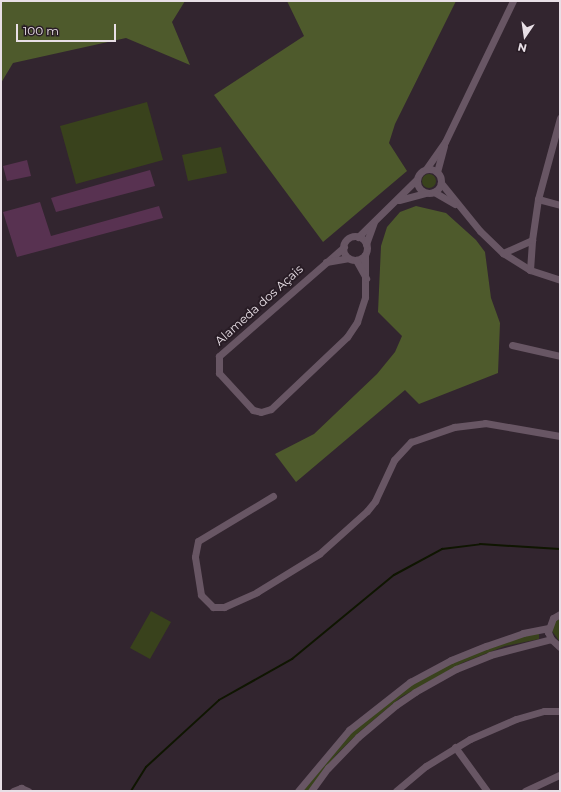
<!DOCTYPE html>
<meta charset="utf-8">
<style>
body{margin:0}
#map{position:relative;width:561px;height:792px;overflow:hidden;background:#32252f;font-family:Montserrat,sans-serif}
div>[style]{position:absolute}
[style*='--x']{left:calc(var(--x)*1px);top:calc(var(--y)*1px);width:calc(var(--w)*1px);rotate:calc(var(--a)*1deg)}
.green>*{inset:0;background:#39421c}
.round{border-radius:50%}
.forest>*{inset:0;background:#4e5a2c}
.stream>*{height:2px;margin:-1px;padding:0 1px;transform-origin:1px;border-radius:1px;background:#0f1501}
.building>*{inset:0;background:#583251}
.minor>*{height:7px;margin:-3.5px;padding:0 3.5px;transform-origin:3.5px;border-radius:3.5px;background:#685664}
.minor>.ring{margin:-3.5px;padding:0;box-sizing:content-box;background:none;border:7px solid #685664;border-radius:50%}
span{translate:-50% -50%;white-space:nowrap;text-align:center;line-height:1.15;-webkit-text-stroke:4px #281c25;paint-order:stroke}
.street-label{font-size:12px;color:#e8dfe6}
.frame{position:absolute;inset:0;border:2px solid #e8dfe6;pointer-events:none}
.north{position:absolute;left:505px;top:16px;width:40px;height:40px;-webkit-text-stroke:3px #281c25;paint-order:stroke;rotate:193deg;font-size:11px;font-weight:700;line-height:16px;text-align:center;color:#e8dfe6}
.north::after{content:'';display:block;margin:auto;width:14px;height:18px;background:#e8dfe6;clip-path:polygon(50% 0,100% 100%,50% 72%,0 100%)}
.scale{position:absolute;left:16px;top:24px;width:100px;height:18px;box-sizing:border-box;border:2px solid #e8dfe6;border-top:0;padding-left:5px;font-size:12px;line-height:14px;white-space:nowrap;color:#e8dfe6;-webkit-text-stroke:3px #281c25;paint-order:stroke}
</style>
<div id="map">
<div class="green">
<div style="clip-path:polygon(147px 102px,163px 160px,76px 184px,60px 126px)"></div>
<div style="clip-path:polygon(221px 147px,227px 173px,188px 181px,182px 155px)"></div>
<div class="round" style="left:422px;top:174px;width:14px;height:14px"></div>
<div style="clip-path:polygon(151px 611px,171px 622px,150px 659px,130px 648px)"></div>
<div style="clip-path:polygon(560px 618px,560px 642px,552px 631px,554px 623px)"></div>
<div style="clip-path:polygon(539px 632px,539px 639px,505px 646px,462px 663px,401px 697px,358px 733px,336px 755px,309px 791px,303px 791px,355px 729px,398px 693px,459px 658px,516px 637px)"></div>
</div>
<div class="forest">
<div style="clip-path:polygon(1px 1px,185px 1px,172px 22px,190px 65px,126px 38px,13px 63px,1px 83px)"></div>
<div style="clip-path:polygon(287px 1px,456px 1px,395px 124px,389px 143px,407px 171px,323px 242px,214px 95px,304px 36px)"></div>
<div style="clip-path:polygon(416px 206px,446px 213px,476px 240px,485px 252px,491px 298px,500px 323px,498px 373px,419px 404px,405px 390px,296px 482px,275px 454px,314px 434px,377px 374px,395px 352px,402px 336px,378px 312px,381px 246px,387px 227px,400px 212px)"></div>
</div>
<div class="stream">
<div style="--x:131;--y:791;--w:28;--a:-58"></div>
<div style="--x:146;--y:767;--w:99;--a:-42.5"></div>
<div style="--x:219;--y:700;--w:84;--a:-29.3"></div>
<div style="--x:292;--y:659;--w:132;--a:-39.5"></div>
<div style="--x:394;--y:575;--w:55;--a:-28.4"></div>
<div style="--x:442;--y:549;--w:38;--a:-7"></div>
<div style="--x:480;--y:544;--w:80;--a:3.6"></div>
</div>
<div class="building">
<div style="clip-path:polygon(27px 160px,31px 176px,7px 181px,3px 166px)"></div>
<div style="clip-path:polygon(150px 170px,155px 186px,56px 212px,51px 198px)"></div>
<div style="clip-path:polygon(40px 202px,51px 236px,159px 206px,163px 218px,17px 257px,3px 212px)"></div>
</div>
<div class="minor">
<div class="ring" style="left:417px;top:169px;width:17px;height:17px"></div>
<div style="--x:426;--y:169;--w:33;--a:-55"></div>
<div style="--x:445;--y:142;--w:157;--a:-64.3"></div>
<div style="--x:437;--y:172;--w:27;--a:-75"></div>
<div style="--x:441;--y:183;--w:62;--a:50.9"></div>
<div style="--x:480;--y:231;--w:32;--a:44"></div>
<div style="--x:503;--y:253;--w:32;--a:32"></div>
<div style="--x:530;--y:270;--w:32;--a:18"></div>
<div style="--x:434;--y:192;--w:24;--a:30"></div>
<div style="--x:538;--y:199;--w:23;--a:15"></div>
<div style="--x:399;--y:200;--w:27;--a:-15"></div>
<div class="ring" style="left:343px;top:236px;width:17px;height:17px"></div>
<div style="--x:358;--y:237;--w:81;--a:-44.5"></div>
<div style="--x:366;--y:244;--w:23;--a:-70"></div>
<div style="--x:344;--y:247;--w:166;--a:138.9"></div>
<div style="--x:219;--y:356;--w:17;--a:90"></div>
<div style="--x:219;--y:373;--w:50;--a:47.4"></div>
<div style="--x:253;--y:410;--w:8;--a:14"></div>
<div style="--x:261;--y:412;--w:10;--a:-17"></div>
<div style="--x:271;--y:409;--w:105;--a:-43.5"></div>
<div style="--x:347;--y:337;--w:18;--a:-56"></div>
<div style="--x:357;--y:322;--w:26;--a:-72"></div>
<div style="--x:365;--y:297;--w:42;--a:-90"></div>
<div style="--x:503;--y:253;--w:32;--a:-24"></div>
<div style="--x:356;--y:260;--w:21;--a:61"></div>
<div style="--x:326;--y:262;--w:22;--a:-10"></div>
<div style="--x:530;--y:270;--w:30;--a:-86"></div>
<div style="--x:532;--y:240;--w:41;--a:-81.7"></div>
<div style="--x:538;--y:199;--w:84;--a:-74.8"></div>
<div style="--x:512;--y:345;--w:49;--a:12.9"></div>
<div style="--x:273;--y:496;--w:87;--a:149"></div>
<div style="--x:198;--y:541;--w:16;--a:101"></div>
<div style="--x:195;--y:557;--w:38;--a:81"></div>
<div style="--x:201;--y:595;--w:17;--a:45"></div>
<div style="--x:213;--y:607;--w:11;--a:0"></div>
<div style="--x:224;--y:607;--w:36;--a:-24"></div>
<div style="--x:257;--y:592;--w:73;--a:-31.5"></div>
<div style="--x:319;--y:554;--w:64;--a:-41.9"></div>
<div style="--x:367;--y:511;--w:13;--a:-51"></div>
<div style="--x:375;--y:501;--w:45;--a:-65.1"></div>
<div style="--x:394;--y:460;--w:25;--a:-47"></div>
<div style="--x:411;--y:442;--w:46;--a:-19.2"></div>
<div style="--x:454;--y:427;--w:31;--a:-7"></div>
<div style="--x:485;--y:423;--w:76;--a:9.8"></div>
<div style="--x:560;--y:614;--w:8;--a:150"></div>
<div style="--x:553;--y:618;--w:15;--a:110"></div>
<div style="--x:548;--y:632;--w:8;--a:67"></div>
<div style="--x:551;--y:639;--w:12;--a:42"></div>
<div style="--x:455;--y:747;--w:54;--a:54"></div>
<div style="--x:13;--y:791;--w:9;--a:-21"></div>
<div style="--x:21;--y:788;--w:8;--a:23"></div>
<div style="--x:298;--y:791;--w:80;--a:-50.1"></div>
<div style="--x:349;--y:730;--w:78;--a:-38.2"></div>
<div style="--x:410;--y:682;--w:47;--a:-28.2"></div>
<div style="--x:451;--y:660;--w:38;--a:-22"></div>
<div style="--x:486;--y:646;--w:39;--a:-19"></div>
<div style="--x:523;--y:633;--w:26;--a:-11"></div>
<div style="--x:311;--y:791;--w:29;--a:-54"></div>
<div style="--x:328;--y:768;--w:43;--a:-45.9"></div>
<div style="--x:358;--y:737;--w:50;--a:-40.1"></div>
<div style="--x:396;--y:705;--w:23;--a:-34"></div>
<div style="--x:415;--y:692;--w:47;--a:-29.3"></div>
<div style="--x:456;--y:669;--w:37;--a:-22"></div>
<div style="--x:490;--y:655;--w:63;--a:-14.7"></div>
<div style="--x:396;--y:791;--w:39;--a:-40"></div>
<div style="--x:426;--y:766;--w:52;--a:-31.5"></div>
<div style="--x:470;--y:739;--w:50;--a:-23.5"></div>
<div style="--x:516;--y:719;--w:29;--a:-16"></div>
<div style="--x:544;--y:711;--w:16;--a:0"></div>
<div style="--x:525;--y:791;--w:38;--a:-25"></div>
</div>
<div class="street-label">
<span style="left:259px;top:305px;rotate:-42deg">Alameda dos Açais</span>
</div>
<div class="frame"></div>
<div class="north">N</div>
<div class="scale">100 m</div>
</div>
